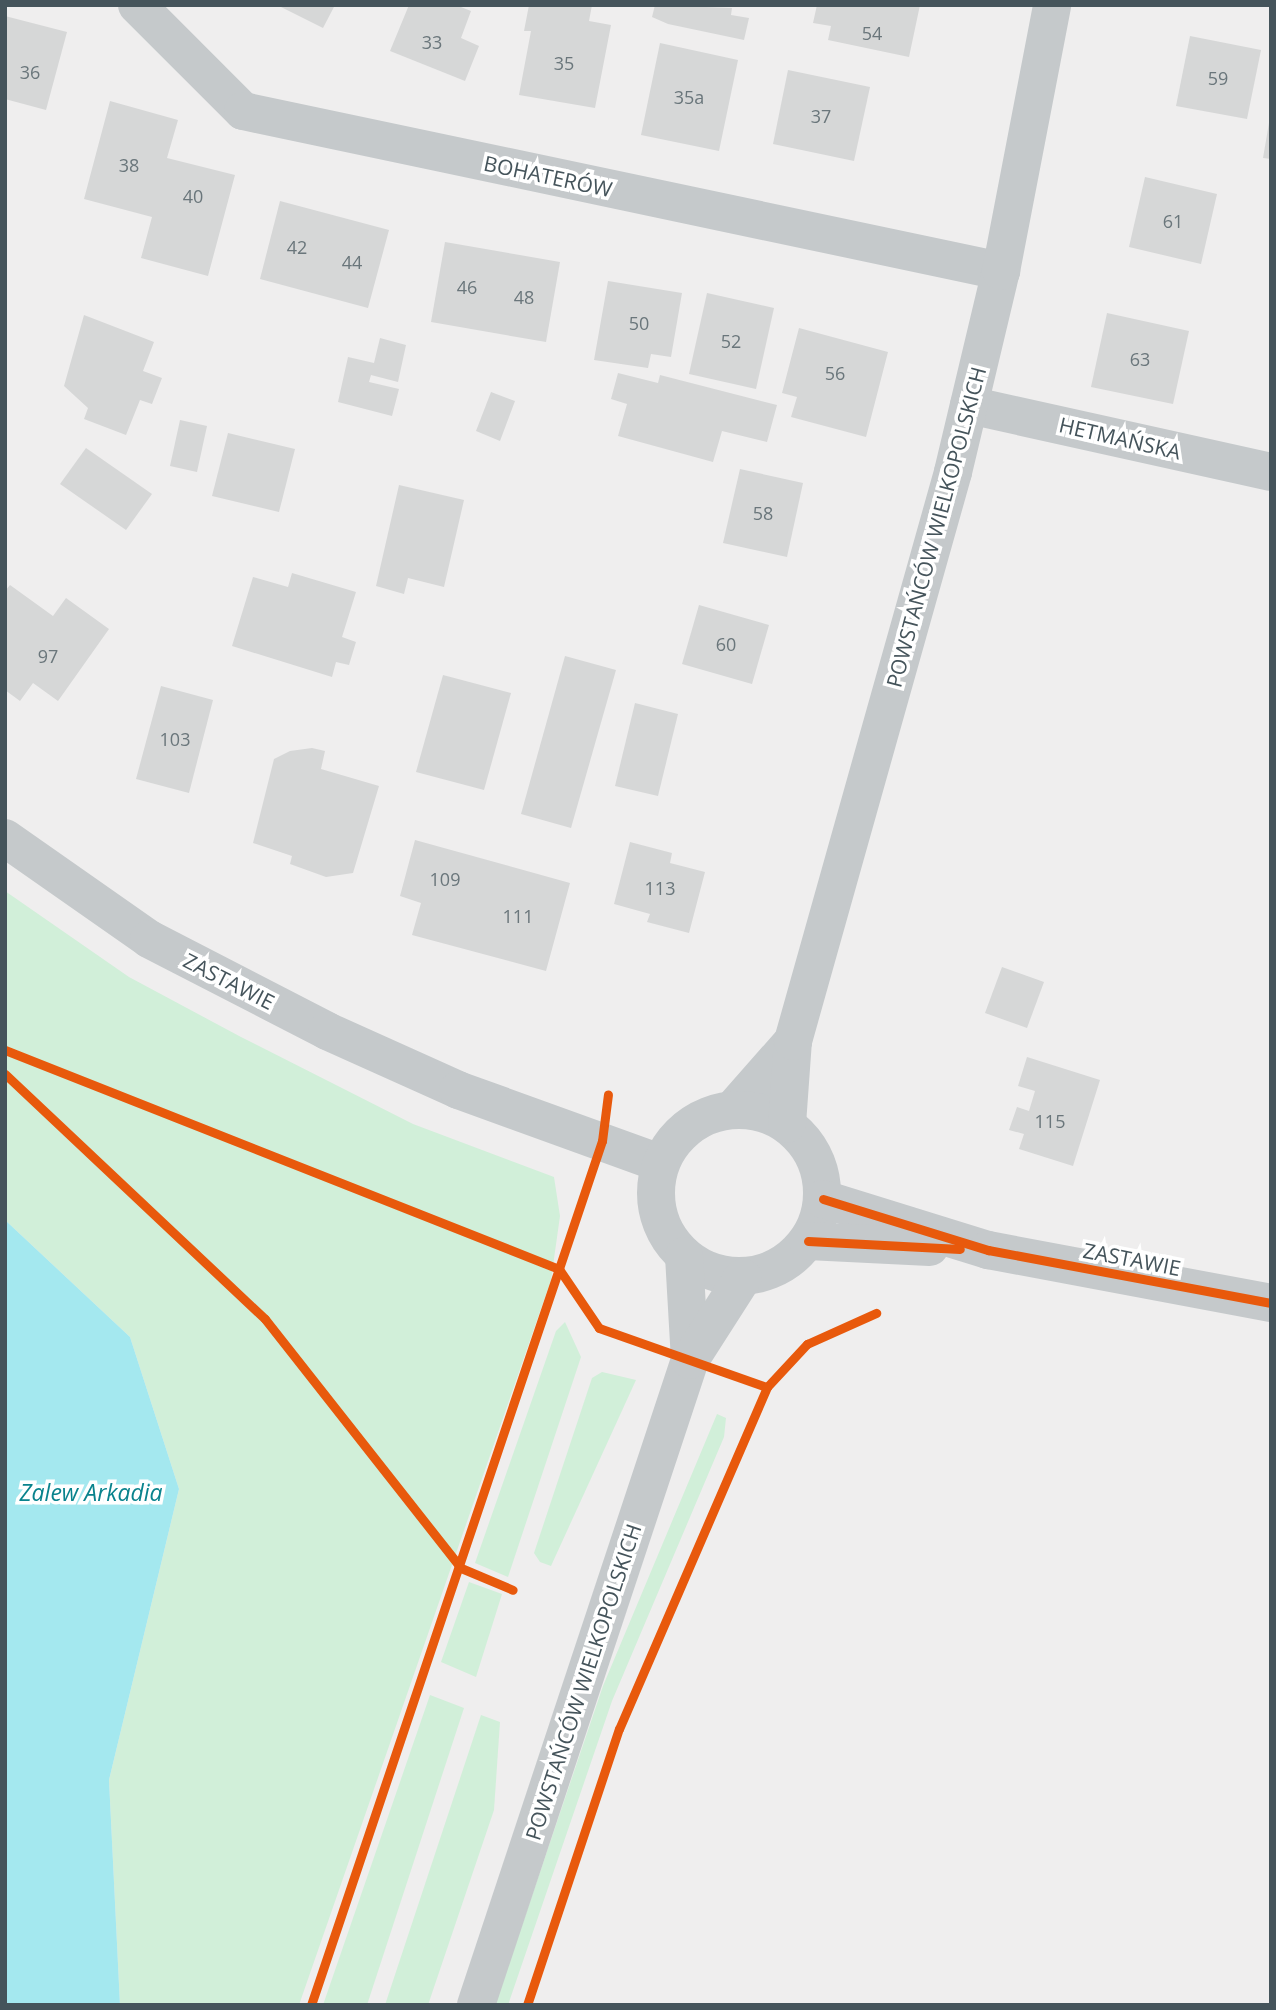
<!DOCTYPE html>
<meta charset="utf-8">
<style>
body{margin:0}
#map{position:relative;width:1276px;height:2010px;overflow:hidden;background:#efeeee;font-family:"Open Sans",sans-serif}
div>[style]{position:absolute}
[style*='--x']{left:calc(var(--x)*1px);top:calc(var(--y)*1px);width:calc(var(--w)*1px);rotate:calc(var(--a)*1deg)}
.green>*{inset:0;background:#d1efd9}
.water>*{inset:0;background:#a4e8ef}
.building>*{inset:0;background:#d6d7d7}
.minor>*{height:38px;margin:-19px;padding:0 19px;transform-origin:19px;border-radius:19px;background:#c5c9cb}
.minor>.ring{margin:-19px;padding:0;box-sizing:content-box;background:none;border:38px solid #c5c9cb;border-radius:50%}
.cycleway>*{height:9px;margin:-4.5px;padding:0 4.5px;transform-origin:4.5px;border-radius:4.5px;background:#e8590c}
span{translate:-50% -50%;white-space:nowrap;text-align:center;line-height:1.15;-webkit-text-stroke:7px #fff;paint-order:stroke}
.number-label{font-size:18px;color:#6a767b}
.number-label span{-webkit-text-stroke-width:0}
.street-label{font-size:21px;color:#45545b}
.water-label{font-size:23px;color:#09838d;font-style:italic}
.frame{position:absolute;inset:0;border:7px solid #45545b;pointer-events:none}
</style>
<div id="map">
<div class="green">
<div style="clip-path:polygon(5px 891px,129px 977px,241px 1037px,413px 1124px,554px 1177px,560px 1216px,551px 1280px,299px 2005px,120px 2005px,109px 1780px,179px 1489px,130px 1337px,5px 1220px)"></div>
<div style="clip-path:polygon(565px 1322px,581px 1357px,508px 1577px,475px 1563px,556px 1331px)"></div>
<div style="clip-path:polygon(602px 1372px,636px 1380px,551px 1566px,540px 1562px,534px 1553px,592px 1378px)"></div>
<div style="clip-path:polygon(717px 1414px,726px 1418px,724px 1437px,612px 1701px,508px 2005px,495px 2005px,603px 1686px)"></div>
<div style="clip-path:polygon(469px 1582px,502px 1594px,476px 1677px,441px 1662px)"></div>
<div style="clip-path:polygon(430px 1695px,464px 1708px,367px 2005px,323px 2005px)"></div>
<div style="clip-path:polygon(481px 1715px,500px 1722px,494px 1810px,428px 2005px,385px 2005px)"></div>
</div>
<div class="water">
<div style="clip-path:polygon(5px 1220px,130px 1337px,179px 1489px,109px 1780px,120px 2005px,5px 2005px)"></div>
</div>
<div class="building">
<div style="clip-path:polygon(277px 5px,335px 5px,323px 28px)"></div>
<div style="clip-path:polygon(409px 5px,456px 5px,471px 11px,461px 38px,479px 46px,465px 81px,390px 51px)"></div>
<div style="clip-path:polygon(529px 5px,592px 5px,589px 21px,611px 25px,595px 108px,519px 95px,531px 31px,524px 31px)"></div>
<div style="clip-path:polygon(655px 5px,732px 8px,731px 15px,749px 18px,744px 40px,668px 24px,652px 17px)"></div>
<div style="clip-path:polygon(817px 5px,920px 5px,909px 57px,828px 40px,831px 26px,813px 23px)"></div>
<div style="clip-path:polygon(5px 16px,67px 32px,46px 110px,5px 99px)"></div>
<div style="clip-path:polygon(1190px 36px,1261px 50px,1247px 119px,1176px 106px)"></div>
<div style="clip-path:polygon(660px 43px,738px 60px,719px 151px,641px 135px)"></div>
<div style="clip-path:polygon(788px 70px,870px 87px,854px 161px,773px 144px)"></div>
<div style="clip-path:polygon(110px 101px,178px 120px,167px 158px,235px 175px,208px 276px,141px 258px,152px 217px,84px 199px)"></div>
<div style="clip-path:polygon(1269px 123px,1271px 123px,1271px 159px,1263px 158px)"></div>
<div style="clip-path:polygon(1145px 177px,1217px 194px,1201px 264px,1129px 247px)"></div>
<div style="clip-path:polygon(280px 201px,389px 230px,368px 308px,260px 279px)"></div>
<div style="clip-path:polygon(445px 242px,560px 262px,546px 342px,431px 322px)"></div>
<div style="clip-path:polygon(608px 281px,682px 293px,671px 357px,651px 354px,648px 368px,594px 360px)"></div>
<div style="clip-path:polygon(707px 293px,774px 308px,756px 389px,689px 374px)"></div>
<div style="clip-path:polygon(1107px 313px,1189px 331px,1173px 404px,1091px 387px)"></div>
<div style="clip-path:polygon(84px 315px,154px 342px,143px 371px,162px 378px,152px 404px,140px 400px,126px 435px,84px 419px,88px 408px,64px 386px)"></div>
<div style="clip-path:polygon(799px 328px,888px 352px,866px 437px,791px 417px,797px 397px,782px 393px)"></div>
<div style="clip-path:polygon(380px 338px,406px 345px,398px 382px,371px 375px,369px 382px,399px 389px,392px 416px,338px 402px,348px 357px,374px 363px)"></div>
<div style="clip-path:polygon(618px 373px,658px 383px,660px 375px,777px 405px,767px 442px,722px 431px,713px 462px,618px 436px,627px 404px,611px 399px)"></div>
<div style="clip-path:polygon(491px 392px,515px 401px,500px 441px,476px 431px)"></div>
<div style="clip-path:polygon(180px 420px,207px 426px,197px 472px,170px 466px)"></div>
<div style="clip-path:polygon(228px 433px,295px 449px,279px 512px,212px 496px)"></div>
<div style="clip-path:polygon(86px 448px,152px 494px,126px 530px,60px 484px)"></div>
<div style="clip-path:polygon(740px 469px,803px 483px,787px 557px,723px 543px)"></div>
<div style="clip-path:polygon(399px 485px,464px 500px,444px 587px,408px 578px,404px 594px,376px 586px)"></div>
<div style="clip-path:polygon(292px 573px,356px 592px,342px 637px,356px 642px,349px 665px,336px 662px,332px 677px,232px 646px,253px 577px,288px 587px)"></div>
<div style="clip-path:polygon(10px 585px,53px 616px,66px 598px,109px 629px,58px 701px,33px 683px,20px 701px,5px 690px,5px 591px)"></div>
<div style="clip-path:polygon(699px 605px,769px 625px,752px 684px,682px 664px)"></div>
<div style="clip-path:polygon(565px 656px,616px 670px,571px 828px,521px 814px)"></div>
<div style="clip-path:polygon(443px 675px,511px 693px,484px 790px,416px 772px)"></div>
<div style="clip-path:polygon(161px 686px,213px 700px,189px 793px,136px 779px)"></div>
<div style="clip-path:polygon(635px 703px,678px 714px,658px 796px,615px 786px)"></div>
<div style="clip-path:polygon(312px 748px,325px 751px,321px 769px,379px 786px,353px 873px,326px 877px,290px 864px,292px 856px,253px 843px,274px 759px,290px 751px)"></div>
<div style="clip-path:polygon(415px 840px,570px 883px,546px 971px,412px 935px,421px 903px,400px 896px)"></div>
<div style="clip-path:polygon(630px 842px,672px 853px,670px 863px,705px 872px,689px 933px,647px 922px,650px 914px,614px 904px)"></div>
<div style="clip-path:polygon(1002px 967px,1044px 982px,1027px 1028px,985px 1013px)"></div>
<div style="clip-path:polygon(1027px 1057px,1100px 1080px,1073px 1166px,1019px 1149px,1024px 1134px,1009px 1130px,1017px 1107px,1029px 1111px,1035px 1091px,1018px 1086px)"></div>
</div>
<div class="minor">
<div style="--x:137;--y:5;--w:150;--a:45"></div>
<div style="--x:243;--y:111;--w:775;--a:11.92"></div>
<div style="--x:969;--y:405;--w:309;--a:12.5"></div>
<div style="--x:5;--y:838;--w:176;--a:35"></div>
<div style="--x:149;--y:939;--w:200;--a:27.3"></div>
<div style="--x:327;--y:1031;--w:144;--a:24.2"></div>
<div style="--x:458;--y:1090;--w:215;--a:19.9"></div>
<div style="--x:733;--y:1109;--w:91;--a:-48.6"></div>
<div class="ring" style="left:656px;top:1110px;width:128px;height:128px"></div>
<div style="--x:787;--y:1124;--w:83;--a:-85.9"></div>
<div style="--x:793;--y:1041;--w:591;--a:-74.29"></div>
<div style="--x:953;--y:472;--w:207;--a:-76.6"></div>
<div style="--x:1001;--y:271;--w:271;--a:-79.1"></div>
<div style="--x:823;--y:1199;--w:173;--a:17.2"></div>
<div style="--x:988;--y:1250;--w:288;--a:10.6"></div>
<div style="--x:808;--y:1241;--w:122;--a:2.8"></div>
<div style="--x:684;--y:1256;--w:104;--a:86.7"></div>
<div style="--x:476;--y:2005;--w:680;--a:-71.65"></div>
<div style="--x:690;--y:1360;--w:98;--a:-57.4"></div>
</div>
<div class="cycleway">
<div style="--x:5;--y:1050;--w:596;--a:21.57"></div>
<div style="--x:559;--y:1269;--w:71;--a:55.9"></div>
<div style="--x:599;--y:1328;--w:178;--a:19.4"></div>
<div style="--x:767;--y:1387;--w:59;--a:-47.1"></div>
<div style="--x:807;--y:1344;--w:76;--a:-24.2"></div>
<div style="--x:5;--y:1074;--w:357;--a:43.3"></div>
<div style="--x:265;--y:1319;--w:317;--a:51.8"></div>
<div style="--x:461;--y:1568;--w:56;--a:22.9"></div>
<div style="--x:823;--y:1199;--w:173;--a:17.2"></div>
<div style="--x:988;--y:1250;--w:288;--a:10.6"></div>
<div style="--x:808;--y:1241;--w:152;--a:3"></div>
<div style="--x:311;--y:2005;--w:912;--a:-71.39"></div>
<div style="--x:602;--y:1141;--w:47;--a:-82.7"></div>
<div style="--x:527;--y:2005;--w:291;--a:-71.6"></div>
<div style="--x:619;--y:1729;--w:373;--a:-66.6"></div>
</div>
<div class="number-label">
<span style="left:872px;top:33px">54</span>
<span style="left:432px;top:42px">33</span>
<span style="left:564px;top:63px">35</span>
<span style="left:30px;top:72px">36</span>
<span style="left:1218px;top:78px">59</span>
<span style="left:689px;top:97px">35a</span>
<span style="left:821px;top:116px">37</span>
<span style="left:129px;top:165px">38</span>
<span style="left:193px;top:196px">40</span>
<span style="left:1173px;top:221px">61</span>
<span style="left:297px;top:247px">42</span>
<span style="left:352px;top:262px">44</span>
<span style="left:467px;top:287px">46</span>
<span style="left:524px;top:297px">48</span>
<span style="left:639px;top:323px">50</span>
<span style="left:731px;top:341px">52</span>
<span style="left:1140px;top:359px">63</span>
<span style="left:835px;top:373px">56</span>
<span style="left:763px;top:513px">58</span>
<span style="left:726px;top:644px">60</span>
<span style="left:48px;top:656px">97</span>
<span style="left:175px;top:739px">103</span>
<span style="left:445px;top:879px">109</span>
<span style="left:660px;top:888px">113</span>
<span style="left:518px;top:916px">111</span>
<span style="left:1050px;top:1121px">115</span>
</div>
<div class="street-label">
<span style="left:548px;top:176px;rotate:12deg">BOHATERÓW</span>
<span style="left:1120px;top:438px;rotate:13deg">HETMAŃSKA</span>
<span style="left:936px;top:527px;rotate:-75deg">POWSTAŃCÓW WIELKOPOLSKICH</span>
<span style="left:229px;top:981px;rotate:27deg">ZASTAWIE</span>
<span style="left:1132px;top:1259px;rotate:11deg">ZASTAWIE</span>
<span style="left:583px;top:1682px;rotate:-72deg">POWSTAŃCÓW WIELKOPOLSKICH</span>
</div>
<div class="water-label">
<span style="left:91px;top:1492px">Zalew Arkadia</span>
</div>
<div class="frame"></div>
</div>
